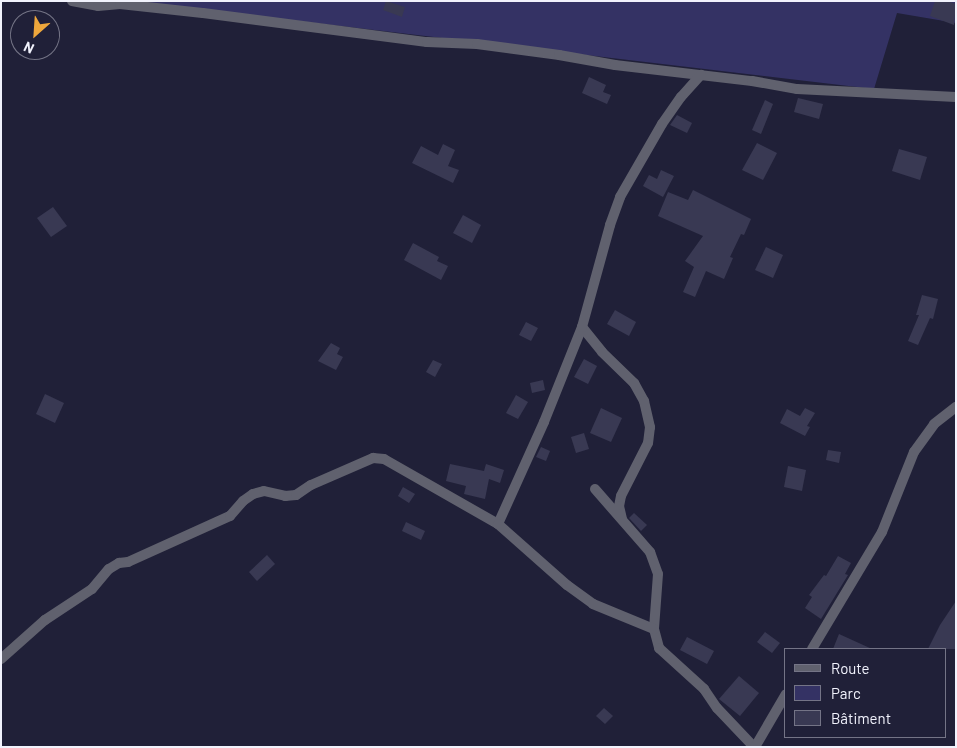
<!DOCTYPE html>
<meta charset="utf-8">
<style>
body{margin:0}
#map{position:relative;width:957px;height:748px;overflow:hidden;background:#202038;font-family:Barlow,sans-serif}
div>[style]{position:absolute}
[style*='--x']{left:calc(var(--x)*1px);top:calc(var(--y)*1px);width:calc(var(--w)*1px);rotate:calc(var(--a)*1deg)}
.green>*{inset:0;background:#343264}
.building>*{inset:0;background:#393953}
.minor>*{height:10px;margin:-5px;padding:0 5px;transform-origin:5px;border-radius:5px;background:#60616e}
span{translate:-50% -50%;white-space:nowrap;text-align:center;line-height:1.15;-webkit-text-stroke:4px #202038;paint-order:stroke}
.frame{position:absolute;inset:0;border:2px solid #f1f2fc;pointer-events:none}
.legend{position:absolute;left:784px;top:648px;width:162px;height:90px;box-sizing:border-box;background:#202038;border:1px solid #747486;margin:0;padding:6px 9px;list-style:none;font-size:15px;color:#f1f2fc}
.legend li{display:flex;align-items:center;gap:10px;height:25px}
.legend b{width:25px;border:1px solid #747486}
.north{position:absolute;left:10px;top:10px;width:50px;height:50px;box-sizing:border-box;background:#202038;border:1px solid #747486;border-radius:50%;rotate:206deg;font-size:14px;font-weight:700;line-height:20px;text-align:center;color:#f1f2fc}
.north::after{content:'';display:block;margin:auto;width:18px;height:22px;background:#eea73c;clip-path:polygon(50% 0,100% 100%,50% 72%,0 100%)}
</style>
<div id="map">
<div class="green">
<div style="clip-path:polygon(129px 1px,956px 1px,956px 23px,897px 13px,874px 89px)"></div>
</div>
<div class="building">
<div style="clip-path:polygon(386px 1px,405px 7px,402px 17px,383px 10px)"></div>
<div style="clip-path:polygon(935px 1px,947px 1px,956px 4px,954px 25px,930px 16px)"></div>
<div style="clip-path:polygon(589px 77px,606px 85px,603px 92px,611px 95px,607px 104px,582px 93px)"></div>
<div style="clip-path:polygon(798px 98px,823px 104px,819px 119px,794px 112px)"></div>
<div style="clip-path:polygon(765px 100px,773px 104px,761px 134px,752px 130px)"></div>
<div style="clip-path:polygon(677px 115px,692px 123px,687px 133px,670px 125px)"></div>
<div style="clip-path:polygon(757px 143px,777px 153px,763px 180px,742px 170px)"></div>
<div style="clip-path:polygon(443px 144px,455px 150px,448px 166px,459px 170px,453px 183px,412px 163px,421px 146px,438px 155px)"></div>
<div style="clip-path:polygon(899px 149px,927px 157px,920px 180px,892px 171px)"></div>
<div style="clip-path:polygon(661px 170px,674px 176px,663px 197px,643px 186px,649px 175px,657px 179px)"></div>
<div style="clip-path:polygon(693px 190px,751px 219px,744px 235px,741px 234px,730px 257px,733px 258px,724px 279px,706px 271px,695px 297px,683px 292px,694px 267px,685px 261px,703px 236px,658px 216px,668px 192px,688px 200px)"></div>
<div style="clip-path:polygon(53px 207px,67px 226px,51px 237px,37px 218px)"></div>
<div style="clip-path:polygon(463px 215px,481px 225px,472px 243px,453px 233px)"></div>
<div style="clip-path:polygon(413px 243px,439px 257px,437px 261px,448px 266px,441px 280px,404px 260px)"></div>
<div style="clip-path:polygon(766px 247px,783px 255px,773px 278px,755px 270px)"></div>
<div style="clip-path:polygon(922px 295px,938px 299px,933px 319px,930px 318px,918px 345px,908px 341px,919px 315px,916px 315px)"></div>
<div style="clip-path:polygon(615px 310px,636px 322px,629px 336px,607px 324px)"></div>
<div style="clip-path:polygon(526px 322px,538px 328px,531px 341px,519px 335px)"></div>
<div style="clip-path:polygon(331px 343px,340px 348px,337px 354px,343px 357px,336px 370px,318px 361px)"></div>
<div style="clip-path:polygon(584px 359px,597px 366px,588px 384px,574px 377px)"></div>
<div style="clip-path:polygon(433px 360px,442px 364px,435px 377px,426px 372px)"></div>
<div style="clip-path:polygon(543px 380px,545px 390px,532px 393px,530px 383px)"></div>
<div style="clip-path:polygon(45px 394px,64px 403px,55px 423px,36px 414px)"></div>
<div style="clip-path:polygon(516px 395px,528px 402px,518px 419px,506px 413px)"></div>
<div style="clip-path:polygon(601px 408px,622px 418px,611px 442px,590px 433px)"></div>
<div style="clip-path:polygon(805px 408px,815px 413px,807px 426px,810px 427px,805px 436px,780px 423px,787px 409px,800px 416px)"></div>
<div style="clip-path:polygon(584px 433px,589px 449px,576px 453px,571px 437px)"></div>
<div style="clip-path:polygon(541px 447px,550px 451px,546px 461px,536px 457px)"></div>
<div style="clip-path:polygon(828px 450px,841px 452px,839px 463px,826px 460px)"></div>
<div style="clip-path:polygon(450px 464px,484px 471px,486px 464px,504px 470px,500px 483px,489px 479px,485px 499px,464px 494px,466px 486px,446px 481px)"></div>
<div style="clip-path:polygon(788px 466px,806px 470px,802px 491px,784px 487px)"></div>
<div style="clip-path:polygon(403px 487px,415px 494px,409px 503px,398px 496px)"></div>
<div style="clip-path:polygon(634px 513px,647px 525px,641px 531px,629px 518px)"></div>
<div style="clip-path:polygon(406px 522px,425px 531px,421px 540px,402px 531px)"></div>
<div style="clip-path:polygon(267px 555px,275px 564px,257px 581px,249px 572px)"></div>
<div style="clip-path:polygon(838px 556px,851px 563px,845px 574px,848px 575px,821px 619px,805px 608px,812px 597px,809px 595px,824px 575px,826px 576px)"></div>
<div style="clip-path:polygon(956px 601px,956px 649px,928px 649px,940px 625px)"></div>
<div style="clip-path:polygon(765px 632px,780px 643px,772px 653px,757px 642px)"></div>
<div style="clip-path:polygon(839px 634px,872px 649px,833px 649px)"></div>
<div style="clip-path:polygon(687px 637px,714px 651px,707px 664px,680px 650px)"></div>
<div style="clip-path:polygon(739px 676px,759px 693px,740px 716px,719px 699px)"></div>
<div style="clip-path:polygon(604px 708px,613px 716px,605px 724px,596px 716px)"></div>
</div>
<div class="minor">
<div style="--x:72;--y:1;--w:26;--a:11"></div>
<div style="--x:98;--y:6;--w:22;--a:-5"></div>
<div style="--x:120;--y:4;--w:83;--a:6.2"></div>
<div style="--x:203;--y:13;--w:226;--a:7.4"></div>
<div style="--x:427;--y:42;--w:50;--a:2.3"></div>
<div style="--x:477;--y:44;--w:83;--a:7.6"></div>
<div style="--x:559;--y:55;--w:57;--a:10.1"></div>
<div style="--x:615;--y:65;--w:138;--a:6.7"></div>
<div style="--x:752;--y:81;--w:46;--a:10.1"></div>
<div style="--x:797;--y:89;--w:159;--a:2.9"></div>
<div style="--x:582;--y:327;--w:32;--a:51"></div>
<div style="--x:602;--y:352;--w:45;--a:44.1"></div>
<div style="--x:634;--y:383;--w:21;--a:61"></div>
<div style="--x:644;--y:401;--w:27;--a:77"></div>
<div style="--x:650;--y:427;--w:16;--a:97"></div>
<div style="--x:648;--y:443;--w:59;--a:117"></div>
<div style="--x:621;--y:496;--w:10;--a:101"></div>
<div style="--x:619;--y:506;--w:13;--a:77"></div>
<div style="--x:595;--y:489;--w:84;--a:48.9"></div>
<div style="--x:650;--y:552;--w:23;--a:70"></div>
<div style="--x:658;--y:574;--w:55;--a:94.2"></div>
<div style="--x:654;--y:629;--w:20;--a:75"></div>
<div style="--x:659;--y:648;--w:61;--a:42.3"></div>
<div style="--x:704;--y:689;--w:23;--a:56"></div>
<div style="--x:717;--y:708;--w:54;--a:46.5"></div>
<div style="--x:498;--y:524;--w:112;--a:-65.7"></div>
<div style="--x:544;--y:422;--w:102;--a:-68.2"></div>
<div style="--x:582;--y:327;--w:106;--a:-74.6"></div>
<div style="--x:610;--y:225;--w:30;--a:-70"></div>
<div style="--x:620;--y:197;--w:84;--a:-60.1"></div>
<div style="--x:662;--y:124;--w:33;--a:-55"></div>
<div style="--x:681;--y:97;--w:30;--a:-48"></div>
<div style="--x:812;--y:649;--w:136;--a:-59.1"></div>
<div style="--x:882;--y:532;--w:86;--a:-68.2"></div>
<div style="--x:914;--y:452;--w:34;--a:-54"></div>
<div style="--x:934;--y:424;--w:28;--a:-38"></div>
<div style="--x:1;--y:659;--w:59;--a:-41.6"></div>
<div style="--x:45;--y:620;--w:56;--a:-33.4"></div>
<div style="--x:92;--y:589;--w:26;--a:-50"></div>
<div style="--x:109;--y:569;--w:12;--a:-31"></div>
<div style="--x:119;--y:563;--w:9;--a:-6"></div>
<div style="--x:128;--y:562;--w:112;--a:-24.3"></div>
<div style="--x:230;--y:516;--w:20;--a:-49"></div>
<div style="--x:243;--y:501;--w:12;--a:-35"></div>
<div style="--x:253;--y:494;--w:11;--a:-15"></div>
<div style="--x:264;--y:491;--w:22;--a:13"></div>
<div style="--x:285;--y:496;--w:11;--a:-5"></div>
<div style="--x:296;--y:495;--w:18;--a:-34"></div>
<div style="--x:311;--y:485;--w:68;--a:-23.5"></div>
<div style="--x:373;--y:458;--w:11;--a:5"></div>
<div style="--x:384;--y:459;--w:131;--a:29.7"></div>
<div style="--x:498;--y:524;--w:92;--a:41.5"></div>
<div style="--x:567;--y:585;--w:32;--a:36"></div>
<div style="--x:593;--y:604;--w:66;--a:22.3"></div>
<div style="--x:755;--y:747;--w:61;--a:-59.7"></div>
</div>
<div class="frame"></div>
<ul class="legend">
<li><b style="height:6px;background:#60616e"></b>Route</li>
<li><b style="height:14px;background:#343264"></b>Parc</li>
<li><b style="height:14px;background:#393953"></b>Bâtiment</li>
</ul>
<div class="north">N</div>
</div>
